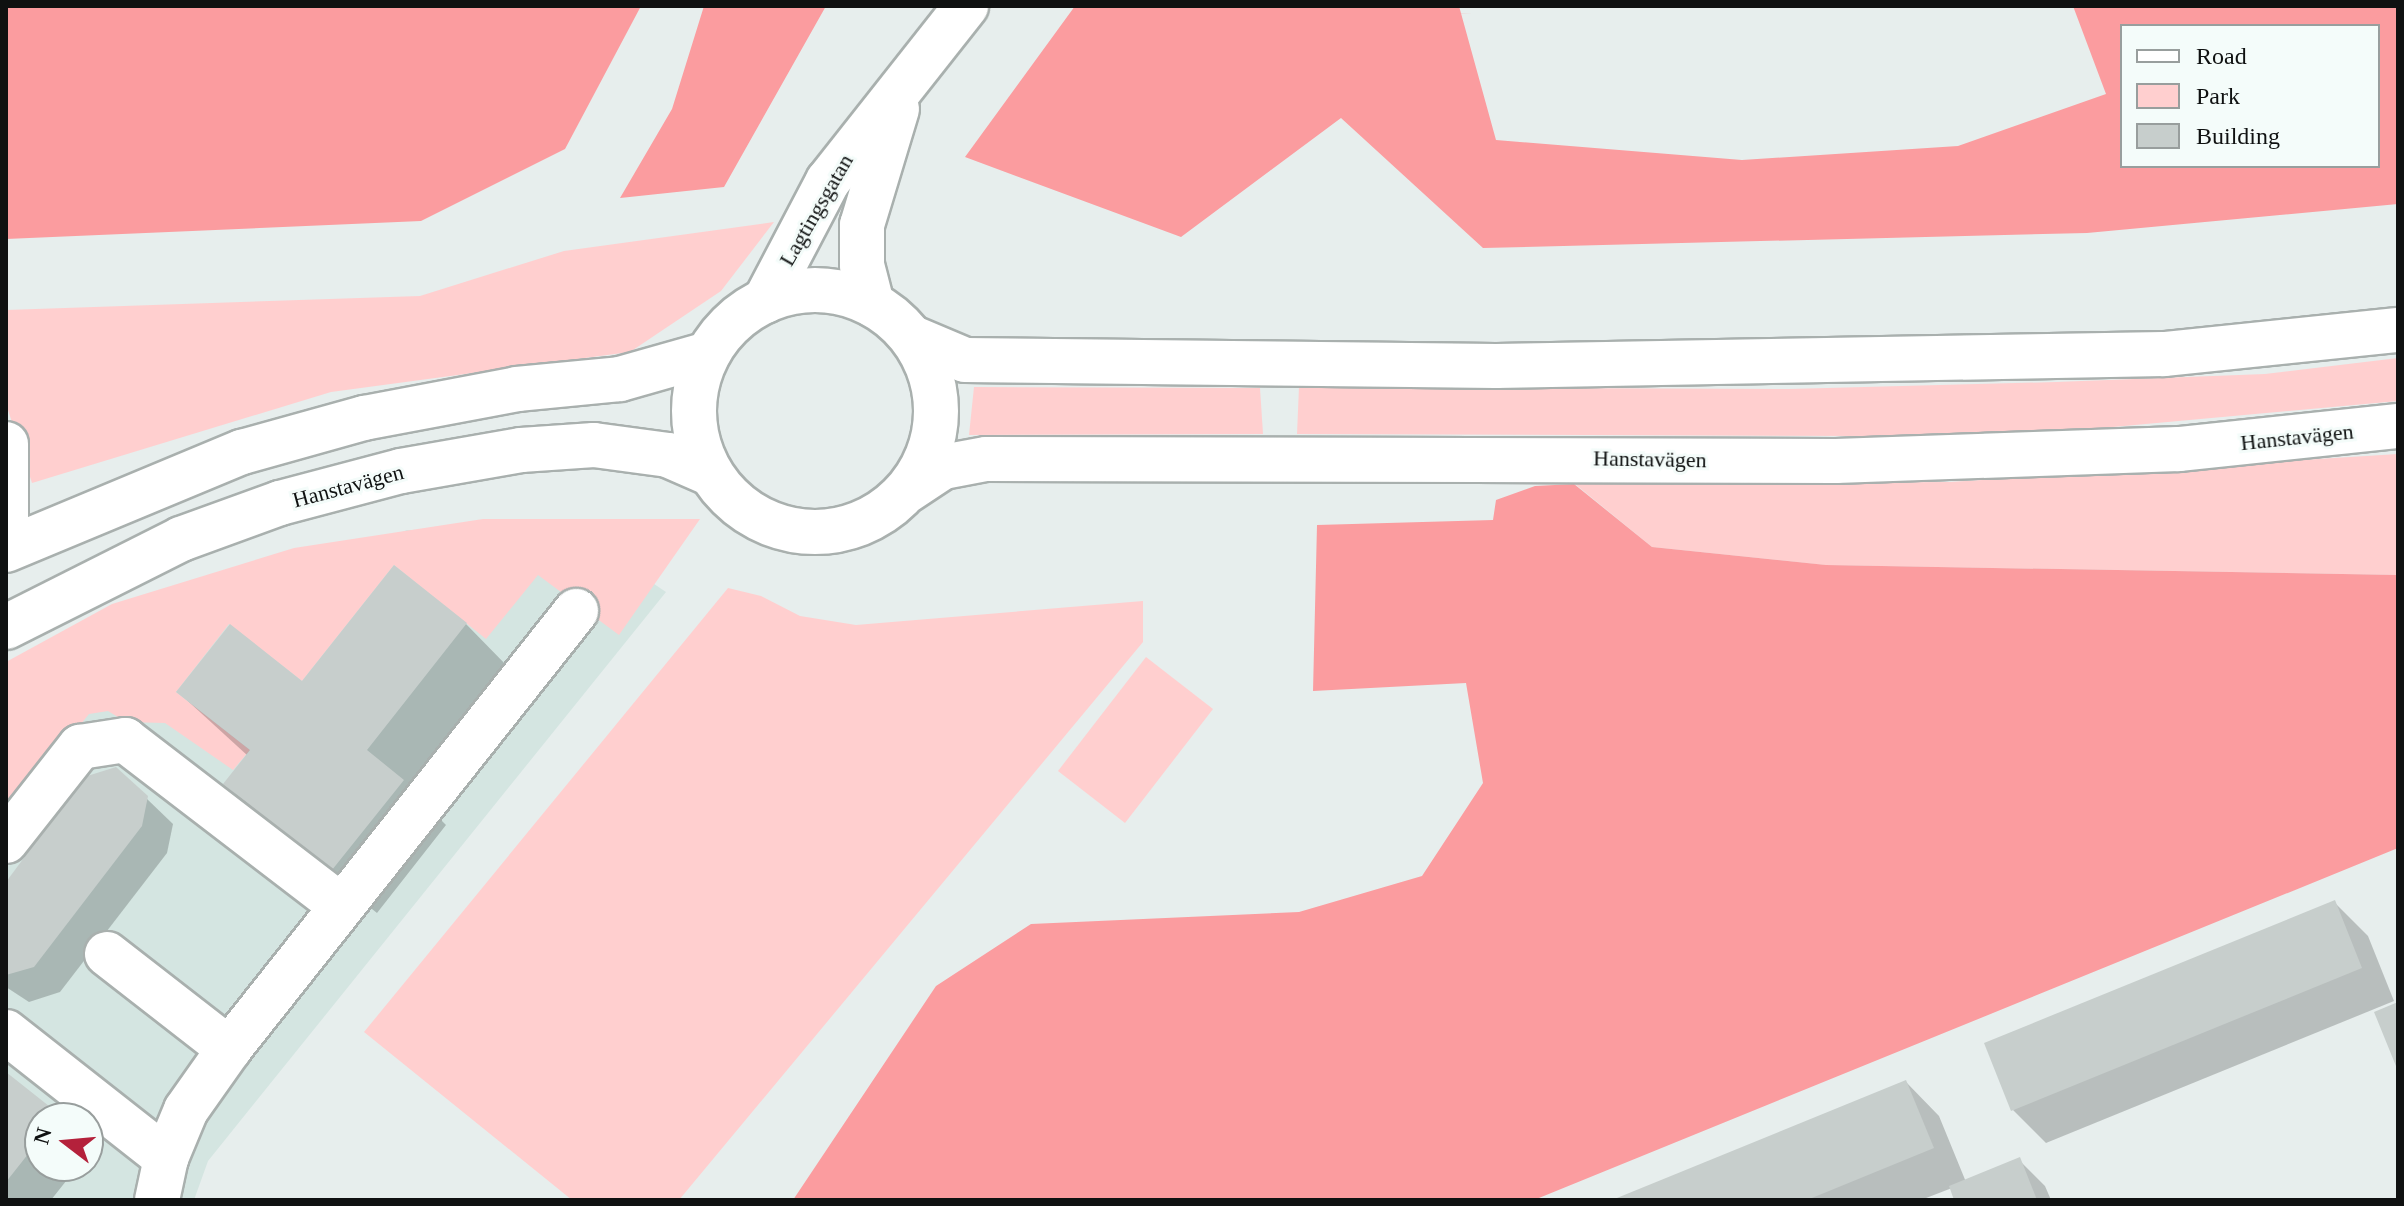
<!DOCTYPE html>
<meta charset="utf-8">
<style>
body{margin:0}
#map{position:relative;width:2404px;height:1206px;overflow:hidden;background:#e7eeed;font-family:"Times New Roman",serif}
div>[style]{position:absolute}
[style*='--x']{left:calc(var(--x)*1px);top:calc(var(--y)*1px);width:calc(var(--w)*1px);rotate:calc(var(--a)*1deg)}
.built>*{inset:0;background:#d4e5e1}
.green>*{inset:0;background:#ffcfcf}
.forest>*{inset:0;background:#fb9c9f}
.shadow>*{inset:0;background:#0003}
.building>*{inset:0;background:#c7cecc}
.roads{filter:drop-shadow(2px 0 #a9b0ae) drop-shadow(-2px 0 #a9b0ae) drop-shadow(0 2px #a9b0ae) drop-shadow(0 -2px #a9b0ae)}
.minor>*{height:44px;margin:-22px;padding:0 22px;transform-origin:22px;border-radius:22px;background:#fff}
.major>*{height:44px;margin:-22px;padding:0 22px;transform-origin:22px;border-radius:22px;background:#fff}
.major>.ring{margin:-22px;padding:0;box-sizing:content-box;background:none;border:44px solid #fff;border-radius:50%}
span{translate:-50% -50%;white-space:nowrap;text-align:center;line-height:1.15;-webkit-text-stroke:6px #f4fcfa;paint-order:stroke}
.street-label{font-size:22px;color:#0f1111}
.frame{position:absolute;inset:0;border:8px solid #0f1111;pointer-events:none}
.legend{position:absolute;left:2120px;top:24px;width:260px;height:144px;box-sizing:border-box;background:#f4fcfa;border:2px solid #989e9d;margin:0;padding:10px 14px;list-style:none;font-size:24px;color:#0f1111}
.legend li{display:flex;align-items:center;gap:16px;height:40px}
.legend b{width:40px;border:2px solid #989e9d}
.north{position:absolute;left:24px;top:1102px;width:80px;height:80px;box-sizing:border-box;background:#f4fcfa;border:2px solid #989e9d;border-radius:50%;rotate:286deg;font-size:22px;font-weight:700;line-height:32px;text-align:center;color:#0f1111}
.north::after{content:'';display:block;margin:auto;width:28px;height:36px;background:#b4213b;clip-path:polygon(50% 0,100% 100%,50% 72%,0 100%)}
</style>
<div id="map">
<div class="built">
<div style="clip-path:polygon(evenodd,572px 529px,666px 592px,208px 1161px,194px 1200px,6px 1200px,6px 759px,99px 653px,407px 530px,572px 529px,40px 1118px,88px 1118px,88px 1166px,40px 1166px,40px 1118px)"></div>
</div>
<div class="green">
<div style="clip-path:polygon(774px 222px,721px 291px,630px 352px,331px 392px,32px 483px,6px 404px,6px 310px,420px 296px,564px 251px)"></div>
<div style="clip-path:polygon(2398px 358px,2398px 401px,2102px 428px,1874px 436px,1297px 434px,1299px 387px,1789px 389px,2056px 382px,2265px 374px)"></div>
<div style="clip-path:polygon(974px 387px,1260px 388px,1263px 434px,969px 435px)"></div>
<div style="clip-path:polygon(2398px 454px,2398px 575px,1825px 565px,1652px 547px,1575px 484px,1950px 482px)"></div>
<div style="clip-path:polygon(483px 519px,700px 519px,619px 635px,538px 575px,486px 639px,394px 565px,302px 681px,229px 624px,176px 692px,250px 750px,233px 770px,165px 723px,126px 722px,108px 711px,89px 714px,6px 817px,6px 662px,112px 604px,294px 548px)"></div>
<div style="clip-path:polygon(728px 588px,761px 596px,800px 616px,856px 625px,1143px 601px,1143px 642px,679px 1200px,572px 1200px,364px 1032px)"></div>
<div style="clip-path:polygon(1146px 657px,1213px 709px,1125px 823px,1058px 771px)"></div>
</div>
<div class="forest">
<div style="clip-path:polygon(6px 6px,641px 6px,565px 149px,421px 221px,6px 239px)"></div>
<div style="clip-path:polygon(704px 6px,826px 6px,724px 187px,620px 198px,672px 109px)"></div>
<div style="clip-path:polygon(evenodd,1075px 6px,1459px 6px,1496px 140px,1742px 160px,1958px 146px,2106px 94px,2073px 6px,2398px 6px,2398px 204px,2087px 233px,1483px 248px,1341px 118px,1181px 237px,965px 157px,1075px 6px,2122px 26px,2378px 26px,2378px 166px,2122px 166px,2122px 26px)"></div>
<div style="clip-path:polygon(1574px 484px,1652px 547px,1826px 565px,2398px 575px,2398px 848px,1534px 1200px,793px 1200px,936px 986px,1031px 924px,1299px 912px,1422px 876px,1483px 783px,1466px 683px,1313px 691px,1317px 525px,1493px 520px,1496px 500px,1535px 486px)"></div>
</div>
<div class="shadow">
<div style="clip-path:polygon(394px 567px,466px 624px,510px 669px,413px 792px,446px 825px,377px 913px,270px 828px,226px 784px,248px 756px,178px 692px,302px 684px)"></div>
<div style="clip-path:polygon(146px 798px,173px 824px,167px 853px,60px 992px,29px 1002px,6px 987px,6px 885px)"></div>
<div style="clip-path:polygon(2334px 902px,2368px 936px,2394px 1001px,2046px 1143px,2013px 1110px)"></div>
<div style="clip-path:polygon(6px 1075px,60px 1118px,40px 1118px,40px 1166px,78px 1166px,51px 1200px,6px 1200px)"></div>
<div style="clip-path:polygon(1906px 1082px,1939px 1116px,1966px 1182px,2019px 1160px,2045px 1186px,2051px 1200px,1957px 1200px,1952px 1188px,1921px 1200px,1617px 1200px)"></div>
</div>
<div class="building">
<div style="clip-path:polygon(394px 565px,467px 623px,367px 750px,404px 780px,332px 870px,223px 784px,250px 750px,176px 692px,230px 624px,302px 681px)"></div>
<div style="clip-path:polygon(116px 767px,148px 796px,142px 826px,34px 967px,6px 975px,6px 882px,84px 777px)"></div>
<div style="clip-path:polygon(2335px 900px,2362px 968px,2011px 1111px,1984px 1043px)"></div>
<div style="clip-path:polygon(2398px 1002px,2398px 1071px,2374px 1012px)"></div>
<div style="clip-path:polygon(6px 1072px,59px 1114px,40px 1118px,40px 1139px,6px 1182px)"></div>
<div style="clip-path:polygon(1906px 1080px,1934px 1148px,1807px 1200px,1612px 1200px)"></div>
<div style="clip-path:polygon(2020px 1157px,2037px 1200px,1954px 1200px,1949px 1186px)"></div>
</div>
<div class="roads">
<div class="minor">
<div style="--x:765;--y:301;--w:136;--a:-62.3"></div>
<div style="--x:828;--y:181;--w:223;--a:-51.7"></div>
<div style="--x:872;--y:304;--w:40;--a:-104.4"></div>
<div style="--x:862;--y:265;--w:40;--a:-90"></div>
<div style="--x:862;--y:225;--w:121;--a:-73.2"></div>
<div style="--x:6;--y:444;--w:78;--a:90"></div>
<div style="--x:6;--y:841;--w:120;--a:-51.8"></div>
<div style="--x:80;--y:747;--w:46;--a:-8.8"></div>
<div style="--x:125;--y:740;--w:272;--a:37.5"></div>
<div style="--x:107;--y:954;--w:155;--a:37.9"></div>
<div style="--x:6;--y:1032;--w:204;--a:38.2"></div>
<div style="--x:157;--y:1200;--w:43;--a:-77.9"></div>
<div style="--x:166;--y:1158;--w:52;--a:-67.4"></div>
<div style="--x:186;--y:1110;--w:75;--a:-54.8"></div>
<div style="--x:229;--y:1049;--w:559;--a:-51.61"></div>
</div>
<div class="major">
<div class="ring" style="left:694px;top:290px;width:198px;height:198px"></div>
<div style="--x:913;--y:338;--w:56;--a:22.9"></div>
<div style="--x:965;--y:360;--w:531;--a:0.65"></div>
<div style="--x:1496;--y:366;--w:668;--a:-1.03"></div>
<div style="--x:2164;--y:354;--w:235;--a:-5.9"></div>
<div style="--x:908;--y:490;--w:42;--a:-33.3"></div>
<div style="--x:943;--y:467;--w:44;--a:-10.5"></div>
<div style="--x:986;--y:459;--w:850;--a:0.13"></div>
<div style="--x:1836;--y:461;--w:343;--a:-2"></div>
<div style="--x:2179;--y:449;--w:220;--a:-6"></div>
<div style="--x:6;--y:550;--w:256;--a:-22.6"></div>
<div style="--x:242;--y:452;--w:127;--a:-15.6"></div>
<div style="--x:364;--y:418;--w:156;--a:-10.7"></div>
<div style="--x:517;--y:389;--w:103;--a:-5.5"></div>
<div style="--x:620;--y:379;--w:91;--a:-15.9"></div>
<div style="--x:6;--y:627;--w:196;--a:-26.7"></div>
<div style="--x:181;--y:539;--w:105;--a:-20"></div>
<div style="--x:280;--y:503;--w:125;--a:-14.8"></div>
<div style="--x:401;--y:471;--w:122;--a:-9.9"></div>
<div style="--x:521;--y:450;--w:73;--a:-3.9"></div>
<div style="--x:594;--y:445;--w:75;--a:7.7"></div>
<div style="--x:668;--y:455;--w:47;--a:23.8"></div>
</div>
</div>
<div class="street-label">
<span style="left:816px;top:210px;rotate:-60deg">Lagtingsgatan</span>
<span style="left:2297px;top:437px;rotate:-6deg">Hanstavägen</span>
<span style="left:1650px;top:459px;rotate:1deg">Hanstavägen</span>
<span style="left:348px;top:486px;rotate:-15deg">Hanstavägen</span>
</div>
<div class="frame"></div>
<ul class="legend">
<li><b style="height:10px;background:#fff"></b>Road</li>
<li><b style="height:22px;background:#ffcfcf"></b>Park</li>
<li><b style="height:22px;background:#c7cecc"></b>Building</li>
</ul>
<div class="north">N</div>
</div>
